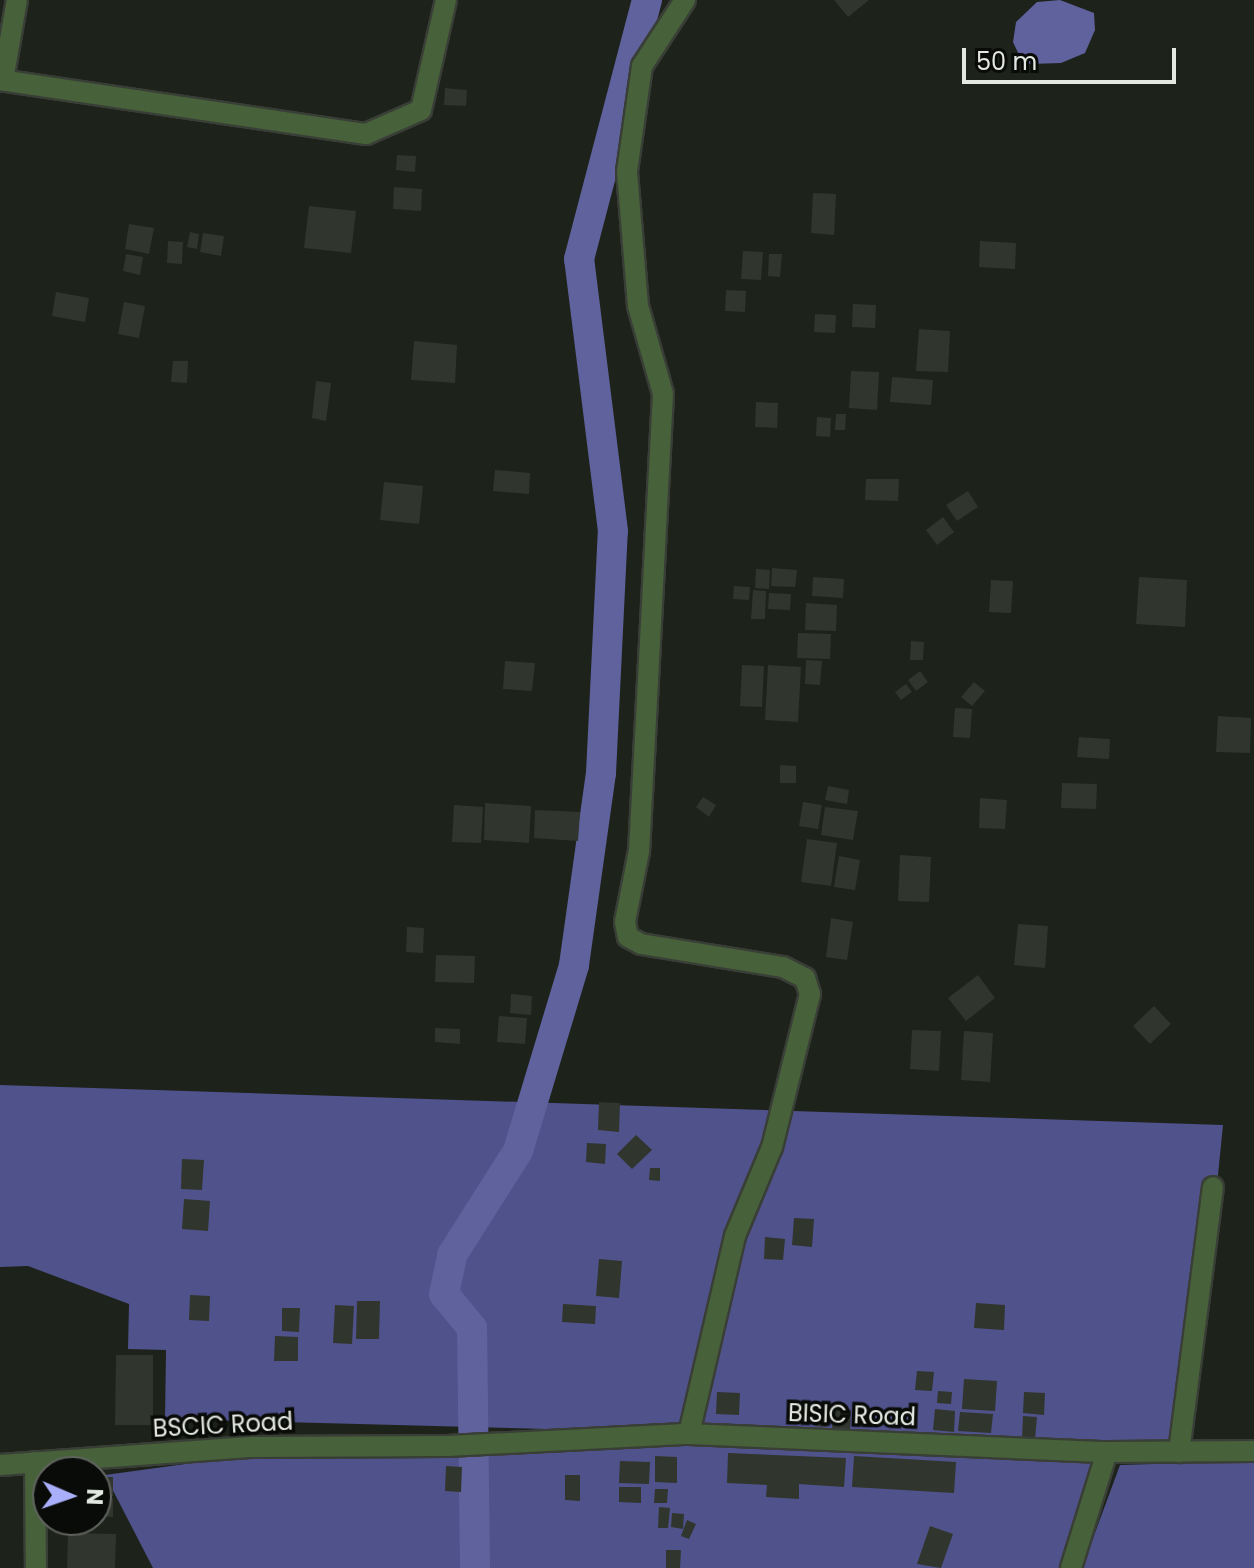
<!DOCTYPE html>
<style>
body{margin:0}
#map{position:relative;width:1254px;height:1568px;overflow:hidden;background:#1d221a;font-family:Poppins,sans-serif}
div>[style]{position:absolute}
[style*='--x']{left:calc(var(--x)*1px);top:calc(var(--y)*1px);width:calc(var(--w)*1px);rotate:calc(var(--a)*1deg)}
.forest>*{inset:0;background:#50528b}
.water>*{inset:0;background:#5f629c}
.canal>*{height:30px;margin:-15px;padding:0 15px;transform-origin:15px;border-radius:15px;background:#5f629c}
.building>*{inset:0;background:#30362d}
.roads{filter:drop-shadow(2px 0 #393e36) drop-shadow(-2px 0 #393e36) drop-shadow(0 2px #393e36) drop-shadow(0 -2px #393e36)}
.street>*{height:20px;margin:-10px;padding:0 10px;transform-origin:10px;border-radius:10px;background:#47613a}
span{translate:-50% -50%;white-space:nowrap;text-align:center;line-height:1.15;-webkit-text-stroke:7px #090b08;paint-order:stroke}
.street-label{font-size:24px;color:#e4e8e2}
.north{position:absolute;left:32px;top:1456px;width:80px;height:80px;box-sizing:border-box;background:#090b08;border:2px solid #61635f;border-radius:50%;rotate:92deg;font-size:22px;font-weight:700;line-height:32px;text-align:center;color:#e4e8e2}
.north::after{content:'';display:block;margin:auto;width:28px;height:36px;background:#aaaffb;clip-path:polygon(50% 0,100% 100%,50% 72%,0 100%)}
.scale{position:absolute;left:962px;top:48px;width:214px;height:36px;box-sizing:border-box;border:4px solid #e4e8e2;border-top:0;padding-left:10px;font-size:24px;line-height:28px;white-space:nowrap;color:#e4e8e2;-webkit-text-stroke:6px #090b08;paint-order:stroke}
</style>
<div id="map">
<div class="forest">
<div style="clip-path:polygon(0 1085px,1223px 1125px,1191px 1446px,165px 1419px,166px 1350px,128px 1349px,129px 1304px,28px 1266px,0 1267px)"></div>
<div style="clip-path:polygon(689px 1434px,1107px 1452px,1071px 1568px,153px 1568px,105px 1475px,251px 1455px)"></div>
<div style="clip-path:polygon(1254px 1461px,1254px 1568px,1082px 1568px,1120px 1465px)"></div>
</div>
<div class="water">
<div style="clip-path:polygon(1060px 0,1094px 13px,1095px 30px,1085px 53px,1061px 63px,1030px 64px,1021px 59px,1013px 42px,1016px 22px,1037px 2px)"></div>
</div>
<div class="canal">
<div style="--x:475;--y:1568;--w:240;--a:-90.7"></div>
<div style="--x:472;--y:1328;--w:44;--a:-129.5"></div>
<div style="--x:444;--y:1294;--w:40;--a:-78"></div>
<div style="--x:452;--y:1255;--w:123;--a:-57.6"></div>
<div style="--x:518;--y:1151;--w:194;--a:-73.2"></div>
<div style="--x:574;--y:965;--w:194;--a:-82"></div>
<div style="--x:601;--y:773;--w:242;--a:-87.2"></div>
<div style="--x:613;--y:531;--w:274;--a:-97.1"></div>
<div style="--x:579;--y:259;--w:268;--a:-75.3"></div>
</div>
<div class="building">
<div style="clip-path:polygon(834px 0,869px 0,848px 17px)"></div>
<div style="clip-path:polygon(445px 88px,467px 90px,466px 106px,444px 105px)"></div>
<div style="clip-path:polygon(397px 155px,416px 156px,415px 172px,396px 170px)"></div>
<div style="clip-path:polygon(394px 187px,422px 189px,421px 211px,393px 209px)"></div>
<div style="clip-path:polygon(813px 193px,836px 194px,834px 235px,811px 233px)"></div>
<div style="clip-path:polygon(309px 206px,356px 211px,351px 253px,304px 248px)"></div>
<div style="clip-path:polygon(129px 224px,154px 228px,149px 254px,125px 249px)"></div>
<div style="clip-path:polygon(190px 232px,199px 234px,197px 249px,187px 247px)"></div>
<div style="clip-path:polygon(203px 233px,224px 236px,221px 256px,200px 252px)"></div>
<div style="clip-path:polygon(168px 241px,183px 242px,182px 264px,167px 263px)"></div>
<div style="clip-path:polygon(980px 241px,1016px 243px,1015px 269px,979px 267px)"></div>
<div style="clip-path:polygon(743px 251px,763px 252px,761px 280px,741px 279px)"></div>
<div style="clip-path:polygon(126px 254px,143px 257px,140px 275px,123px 271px)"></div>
<div style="clip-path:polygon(769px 254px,782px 254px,780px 277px,768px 276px)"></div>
<div style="clip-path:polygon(726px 290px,746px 291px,745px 312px,725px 311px)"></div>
<div style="clip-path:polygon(56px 292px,89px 298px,85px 322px,52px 316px)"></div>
<div style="clip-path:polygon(124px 302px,145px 306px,139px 338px,118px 334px)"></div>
<div style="clip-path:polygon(853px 304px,876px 305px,875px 328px,852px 327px)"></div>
<div style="clip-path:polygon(815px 314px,836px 315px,835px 333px,814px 332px)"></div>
<div style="clip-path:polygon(919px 329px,950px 331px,948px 372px,916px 371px)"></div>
<div style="clip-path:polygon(414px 341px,457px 345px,455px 383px,411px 380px)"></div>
<div style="clip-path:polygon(173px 361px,188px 361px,187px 383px,171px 382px)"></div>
<div style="clip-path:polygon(851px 371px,879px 372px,877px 410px,849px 408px)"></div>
<div style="clip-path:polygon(892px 377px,933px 380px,931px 405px,890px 402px)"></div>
<div style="clip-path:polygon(316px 381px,331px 383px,326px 421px,312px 418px)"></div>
<div style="clip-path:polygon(756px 402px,778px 403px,777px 428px,755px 427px)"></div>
<div style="clip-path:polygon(836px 414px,846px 414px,845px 430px,835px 430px)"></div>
<div style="clip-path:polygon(817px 417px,831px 418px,830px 437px,816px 436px)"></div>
<div style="clip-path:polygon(495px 470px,530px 473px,529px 494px,493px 491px)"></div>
<div style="clip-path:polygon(866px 479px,899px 479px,898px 501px,865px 500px)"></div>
<div style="clip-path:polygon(384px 482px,423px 486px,419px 524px,380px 520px)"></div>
<div style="clip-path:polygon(968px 491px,978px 507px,957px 521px,946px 505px)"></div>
<div style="clip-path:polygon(943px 517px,954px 532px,937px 545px,926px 530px)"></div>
<div style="clip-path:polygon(772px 568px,797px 570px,795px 587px,771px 586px)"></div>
<div style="clip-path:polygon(756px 569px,770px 570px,769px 589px,755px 588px)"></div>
<div style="clip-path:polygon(813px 577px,844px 579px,843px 598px,812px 596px)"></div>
<div style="clip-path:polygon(1139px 577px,1187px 580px,1185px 627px,1136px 624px)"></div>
<div style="clip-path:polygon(991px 580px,1013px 581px,1011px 613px,989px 612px)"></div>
<div style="clip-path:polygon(734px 586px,750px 587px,749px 600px,733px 599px)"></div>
<div style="clip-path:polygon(753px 590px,766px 591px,765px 619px,751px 619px)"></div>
<div style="clip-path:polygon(769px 593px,791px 594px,790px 610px,768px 609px)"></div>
<div style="clip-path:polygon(806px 603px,837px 605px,836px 631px,805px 630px)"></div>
<div style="clip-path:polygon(798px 633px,831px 634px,830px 659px,797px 658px)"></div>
<div style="clip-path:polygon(911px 641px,924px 642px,923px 660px,910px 660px)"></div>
<div style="clip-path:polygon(806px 660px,822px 661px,820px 685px,805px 684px)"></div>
<div style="clip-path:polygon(505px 661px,535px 663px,532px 691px,503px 689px)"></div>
<div style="clip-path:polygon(742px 665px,764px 666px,762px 707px,740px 706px)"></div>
<div style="clip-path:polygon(768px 665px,801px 667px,798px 722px,765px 720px)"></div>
<div style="clip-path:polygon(920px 671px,928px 682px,916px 691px,908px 680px)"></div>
<div style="clip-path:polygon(974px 682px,985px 691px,972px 706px,961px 697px)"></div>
<div style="clip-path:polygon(906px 684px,912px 692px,901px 700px,895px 692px)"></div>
<div style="clip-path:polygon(955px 708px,972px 709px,970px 738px,953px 737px)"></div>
<div style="clip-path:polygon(1218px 716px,1251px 718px,1250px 753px,1216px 752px)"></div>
<div style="clip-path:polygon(1079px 737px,1110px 739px,1109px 759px,1077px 757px)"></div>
<div style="clip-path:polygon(780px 765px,796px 766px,796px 783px,780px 783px)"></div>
<div style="clip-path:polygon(1062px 783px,1097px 784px,1096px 809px,1061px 808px)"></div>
<div style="clip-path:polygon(828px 786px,849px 790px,847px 804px,825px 800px)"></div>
<div style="clip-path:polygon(703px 797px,716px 805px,709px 817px,696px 807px)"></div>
<div style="clip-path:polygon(980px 798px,1007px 800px,1005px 829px,979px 828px)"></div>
<div style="clip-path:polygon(803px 802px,822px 805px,818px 829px,799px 826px)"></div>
<div style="clip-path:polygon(485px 803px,531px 806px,529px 843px,484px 840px)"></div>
<div style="clip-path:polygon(454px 805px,483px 807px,481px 843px,452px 842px)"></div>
<div style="clip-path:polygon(825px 807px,858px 811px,853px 840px,821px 835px)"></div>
<div style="clip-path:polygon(535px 810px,580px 812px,578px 841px,534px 838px)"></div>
<div style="clip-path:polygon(807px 839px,837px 843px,831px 886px,801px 882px)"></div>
<div style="clip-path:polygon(900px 855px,931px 857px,929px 902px,898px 901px)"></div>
<div style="clip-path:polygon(839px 856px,860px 860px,855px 890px,834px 887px)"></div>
<div style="clip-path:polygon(831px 918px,853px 922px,847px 960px,826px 957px)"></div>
<div style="clip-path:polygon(1018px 924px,1048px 926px,1045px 968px,1014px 965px)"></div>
<div style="clip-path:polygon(407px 927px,424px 928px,423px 953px,406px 952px)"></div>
<div style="clip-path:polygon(436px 955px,475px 956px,474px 983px,435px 982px)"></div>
<div style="clip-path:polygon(978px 975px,995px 998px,966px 1021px,948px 998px)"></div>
<div style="clip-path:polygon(511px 994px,532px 996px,531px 1015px,510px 1013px)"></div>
<div style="clip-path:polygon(1154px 1006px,1171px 1024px,1150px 1044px,1133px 1026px)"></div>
<div style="clip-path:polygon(499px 1016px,527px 1018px,525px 1044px,497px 1042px)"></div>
<div style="clip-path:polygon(435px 1028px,460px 1029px,460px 1044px,435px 1042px)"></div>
<div style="clip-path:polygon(912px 1030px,941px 1031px,939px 1071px,910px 1069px)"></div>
<div style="clip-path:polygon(964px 1031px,993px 1033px,990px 1082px,961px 1080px)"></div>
<div style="clip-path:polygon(599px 1102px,620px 1103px,619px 1132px,598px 1130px)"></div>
<div style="clip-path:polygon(636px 1135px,652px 1150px,632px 1169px,617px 1154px)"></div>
<div style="clip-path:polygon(587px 1143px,606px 1144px,605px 1164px,586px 1162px)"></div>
<div style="clip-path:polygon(182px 1159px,204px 1160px,202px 1190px,181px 1189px)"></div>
<div style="clip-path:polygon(650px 1168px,660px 1168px,660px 1181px,649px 1180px)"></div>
<div style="clip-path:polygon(184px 1199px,210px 1201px,208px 1231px,182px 1229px)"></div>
<div style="clip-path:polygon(794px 1218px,814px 1219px,812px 1247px,792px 1245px)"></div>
<div style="clip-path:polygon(765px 1237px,785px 1239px,783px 1260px,764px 1259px)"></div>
<div style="clip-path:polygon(599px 1259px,622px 1261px,619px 1298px,596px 1296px)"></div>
<div style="clip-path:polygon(190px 1295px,210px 1296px,209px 1321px,189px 1320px)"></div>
<div style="clip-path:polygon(357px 1301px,380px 1301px,379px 1339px,356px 1339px)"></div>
<div style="clip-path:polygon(976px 1303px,1005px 1305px,1004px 1330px,974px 1328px)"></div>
<div style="clip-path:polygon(563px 1304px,596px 1306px,595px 1324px,562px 1322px)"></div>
<div style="clip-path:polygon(335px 1305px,354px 1306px,352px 1344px,333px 1343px)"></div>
<div style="clip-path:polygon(282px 1308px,300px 1308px,299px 1332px,282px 1331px)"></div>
<div style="clip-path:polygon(275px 1336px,298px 1337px,298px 1361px,274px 1361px)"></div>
<div style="clip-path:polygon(116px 1355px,153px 1355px,153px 1425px,115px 1425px)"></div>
<div style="clip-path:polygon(917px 1371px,934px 1372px,932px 1391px,915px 1390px)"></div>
<div style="clip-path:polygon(964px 1379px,997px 1381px,995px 1411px,962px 1409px)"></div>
<div style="clip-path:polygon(938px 1391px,952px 1392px,951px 1404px,937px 1403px)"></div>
<div style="clip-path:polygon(717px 1392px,740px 1393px,739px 1415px,716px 1414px)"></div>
<div style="clip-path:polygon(1024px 1392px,1045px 1393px,1044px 1415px,1023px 1413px)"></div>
<div style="clip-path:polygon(817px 1406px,828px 1407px,827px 1427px,815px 1426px)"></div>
<div style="clip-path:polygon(833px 1409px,851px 1410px,850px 1432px,832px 1431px)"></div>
<div style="clip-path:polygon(935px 1409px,955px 1411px,954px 1432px,933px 1430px)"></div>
<div style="clip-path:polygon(960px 1412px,993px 1414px,991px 1433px,958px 1431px)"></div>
<div style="clip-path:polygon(1023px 1416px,1037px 1417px,1035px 1439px,1022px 1438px)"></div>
<div style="clip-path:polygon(728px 1453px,846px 1458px,844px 1487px,799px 1484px,799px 1499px,766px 1497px,767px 1485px,727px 1483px)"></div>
<div style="clip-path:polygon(655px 1456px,677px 1457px,677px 1483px,655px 1482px)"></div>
<div style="clip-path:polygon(854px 1456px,956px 1462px,954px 1493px,852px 1487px)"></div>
<div style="clip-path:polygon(620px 1461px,650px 1462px,649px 1484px,619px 1483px)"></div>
<div style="clip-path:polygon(446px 1466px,462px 1467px,461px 1492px,445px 1491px)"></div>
<div style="clip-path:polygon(565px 1475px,580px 1475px,580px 1501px,565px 1500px)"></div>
<div style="clip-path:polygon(96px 1477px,113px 1477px,113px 1496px,96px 1495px)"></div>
<div style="clip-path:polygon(619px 1487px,641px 1487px,641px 1503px,619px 1502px)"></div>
<div style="clip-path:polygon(655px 1489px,668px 1489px,667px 1503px,654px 1503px)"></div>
<div style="clip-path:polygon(96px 1498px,113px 1498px,113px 1517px,96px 1516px)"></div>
<div style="clip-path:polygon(659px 1507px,670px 1508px,668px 1528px,658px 1528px)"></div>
<div style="clip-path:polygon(672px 1513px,684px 1514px,683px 1529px,671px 1527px)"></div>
<div style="clip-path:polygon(687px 1520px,696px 1524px,689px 1539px,681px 1536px)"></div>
<div style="clip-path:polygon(930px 1526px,953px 1534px,941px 1568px,917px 1564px)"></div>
<div style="clip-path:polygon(68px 1533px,116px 1534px,115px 1568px,67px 1568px)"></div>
<div style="clip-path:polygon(666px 1550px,681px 1550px,680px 1568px,666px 1568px)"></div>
</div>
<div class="roads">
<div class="street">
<div style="--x:685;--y:0;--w:79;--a:123.1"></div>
<div style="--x:642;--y:66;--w:107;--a:98.1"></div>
<div style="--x:627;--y:172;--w:134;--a:85.3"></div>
<div style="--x:638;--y:306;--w:91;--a:74.1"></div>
<div style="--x:663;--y:394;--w:458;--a:93"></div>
<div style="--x:639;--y:851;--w:72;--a:101.2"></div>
<div style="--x:625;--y:922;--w:15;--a:79"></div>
<div style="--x:628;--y:937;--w:15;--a:28"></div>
<div style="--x:641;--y:944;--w:144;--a:9.2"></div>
<div style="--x:783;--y:967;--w:25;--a:27"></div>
<div style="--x:805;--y:978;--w:17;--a:73"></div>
<div style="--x:810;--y:994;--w:158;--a:103.9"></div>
<div style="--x:772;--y:1147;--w:96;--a:112.6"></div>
<div style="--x:735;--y:1236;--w:203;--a:103.1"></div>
<div style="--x:0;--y:80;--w:370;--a:8.4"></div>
<div style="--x:366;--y:134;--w:60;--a:-23.6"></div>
<div style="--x:421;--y:110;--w:113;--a:-77.2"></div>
<div style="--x:3;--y:80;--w:81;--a:-80.1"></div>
<div style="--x:1179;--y:1452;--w:267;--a:-82.7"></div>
<div style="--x:35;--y:1462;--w:106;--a:89.5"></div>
<div style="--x:0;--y:1465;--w:254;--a:-4.1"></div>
<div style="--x:253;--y:1447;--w:195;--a:-0.3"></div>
<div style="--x:448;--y:1446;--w:241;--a:-2.9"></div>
<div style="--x:689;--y:1434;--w:418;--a:2.5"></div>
<div style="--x:1107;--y:1452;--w:147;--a:-0.4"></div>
<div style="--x:1071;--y:1568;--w:121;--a:-72.8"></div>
</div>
</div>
<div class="street-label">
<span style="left:852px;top:1415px;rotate:2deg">BISIC Road</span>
<span style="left:223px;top:1425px;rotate:-3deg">BSCIC Road</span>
</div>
<div class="north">N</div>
<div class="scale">50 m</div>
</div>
